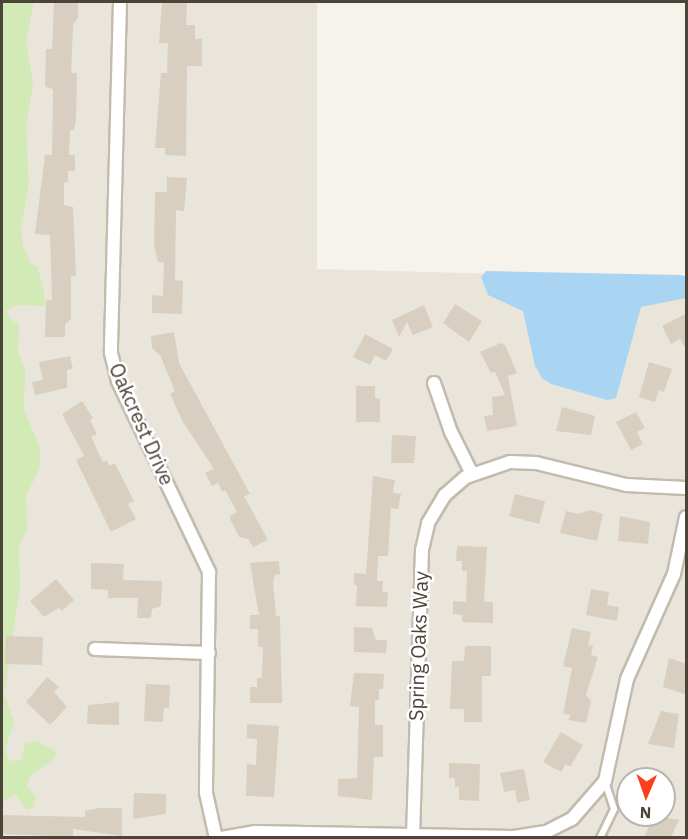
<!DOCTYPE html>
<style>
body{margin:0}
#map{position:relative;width:688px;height:839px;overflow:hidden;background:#f6f3ec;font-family:"IBM Plex Sans",sans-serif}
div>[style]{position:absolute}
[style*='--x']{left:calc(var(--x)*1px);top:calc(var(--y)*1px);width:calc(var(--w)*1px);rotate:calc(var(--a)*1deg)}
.residential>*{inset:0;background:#eae5da}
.green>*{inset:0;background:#d2eab5}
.water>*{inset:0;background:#a9d4f2}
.building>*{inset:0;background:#d8cfc1}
.roads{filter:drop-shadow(2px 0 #c2bbae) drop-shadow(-2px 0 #c2bbae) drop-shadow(0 2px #c2bbae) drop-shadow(0 -2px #c2bbae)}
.lane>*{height:6px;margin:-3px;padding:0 3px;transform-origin:3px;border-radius:3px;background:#fff}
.street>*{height:12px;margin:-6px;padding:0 6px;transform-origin:6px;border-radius:6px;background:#fff}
span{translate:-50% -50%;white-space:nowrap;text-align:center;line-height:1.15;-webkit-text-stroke:5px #fff;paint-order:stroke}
.street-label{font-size:20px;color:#4b4439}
.frame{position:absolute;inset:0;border:3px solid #4b4439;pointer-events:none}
.north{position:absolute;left:616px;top:767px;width:60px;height:60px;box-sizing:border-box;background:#fff;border:2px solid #b7b4b0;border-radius:50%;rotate:182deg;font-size:16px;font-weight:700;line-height:24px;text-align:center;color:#4b4439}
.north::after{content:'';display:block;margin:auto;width:21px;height:27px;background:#fc3f1d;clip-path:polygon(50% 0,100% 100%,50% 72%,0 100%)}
</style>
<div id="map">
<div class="residential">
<div style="clip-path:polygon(evenodd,25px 2px,317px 2px,317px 269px,686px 279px,686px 837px,2px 837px,2px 204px,25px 2px,628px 779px,664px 779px,664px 815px,628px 815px,628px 779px)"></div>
</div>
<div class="green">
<div style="clip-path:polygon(2px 2px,34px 2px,26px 41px,33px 84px,26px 126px,29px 184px,21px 226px,23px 245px,30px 263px,38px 267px,46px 302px,43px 306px,17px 305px,6px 310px,10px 319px,19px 324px,18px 350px,25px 371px,24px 409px,40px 448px,40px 468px,26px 496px,27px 529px,19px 548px,20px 588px,4px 693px,14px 722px,5px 750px,10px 761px,21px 760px,25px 744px,38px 741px,56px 752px,54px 759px,30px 776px,27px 786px,36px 797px,33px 808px,27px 810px,15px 795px,2px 801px)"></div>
</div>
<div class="water">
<div style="clip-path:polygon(486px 271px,680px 275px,686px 276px,686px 298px,641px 307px,616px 398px,607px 400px,551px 384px,542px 378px,535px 366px,523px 311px,488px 295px,481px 277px)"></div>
</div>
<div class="building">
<div style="clip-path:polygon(54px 2px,78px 3px,78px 18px,73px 25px,71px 73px,77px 73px,76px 121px,74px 130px,70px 130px,69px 155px,75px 155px,75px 171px,68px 171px,68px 182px,64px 182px,64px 205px,73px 207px,76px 276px,71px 276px,71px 319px,65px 324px,65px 337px,45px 337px,46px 301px,52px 299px,50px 235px,35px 234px,45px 155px,52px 155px,53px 89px,45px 87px,46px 49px,52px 49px)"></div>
<div style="clip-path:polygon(162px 2px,187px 2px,186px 25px,195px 25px,195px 39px,202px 39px,202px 66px,187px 66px,186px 156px,165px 155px,165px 148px,155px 148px,161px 73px,167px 73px,168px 43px,159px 43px)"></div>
<div style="clip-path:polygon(167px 177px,187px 178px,184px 211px,176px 210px,175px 280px,183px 281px,182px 314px,152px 313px,152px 295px,163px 296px,164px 262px,158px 262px,154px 246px,155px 192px,167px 192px)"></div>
<div style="clip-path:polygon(455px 304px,482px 321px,469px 342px,443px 323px)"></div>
<div style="clip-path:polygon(424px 305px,433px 327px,413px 335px,407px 322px,399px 337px,392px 320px)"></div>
<div style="clip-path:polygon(687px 313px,687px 351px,680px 339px,671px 344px,662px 326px)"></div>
<div style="clip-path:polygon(174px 332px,179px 363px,250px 494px,244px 496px,268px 540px,253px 547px,248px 539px,239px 537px,231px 521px,230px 516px,237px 512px,225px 490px,222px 492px,218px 483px,212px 486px,205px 473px,214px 469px,183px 422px,170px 394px,175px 391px,160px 355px,152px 348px,151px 336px)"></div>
<div style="clip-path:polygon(365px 334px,393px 349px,386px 361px,375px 355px,370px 365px,353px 357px)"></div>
<div style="clip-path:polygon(501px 343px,505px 345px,517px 373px,508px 376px,517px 426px,487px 431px,484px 416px,493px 415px,492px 397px,505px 395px,495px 372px,491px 373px,480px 352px)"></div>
<div style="clip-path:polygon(70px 356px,73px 369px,67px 370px,67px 388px,35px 395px,32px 382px,43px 380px,39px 362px)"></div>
<div style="clip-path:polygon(649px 362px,672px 369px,664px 392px,659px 390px,655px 402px,639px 397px)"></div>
<div style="clip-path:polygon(356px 386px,375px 386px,375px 398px,380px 399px,380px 422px,356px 422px)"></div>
<div style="clip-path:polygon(82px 401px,93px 418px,90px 420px,97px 434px,91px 437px,103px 462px,107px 460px,109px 466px,115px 463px,134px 501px,128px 504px,136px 519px,111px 532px,76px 460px,84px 456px,62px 414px)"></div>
<div style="clip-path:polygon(562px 407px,595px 416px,591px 435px,556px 431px)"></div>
<div style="clip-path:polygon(636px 412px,645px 428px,637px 432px,643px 444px,631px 450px,616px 422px)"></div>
<div style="clip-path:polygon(392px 435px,416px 436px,414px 463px,391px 463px)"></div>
<div style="clip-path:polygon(373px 476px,395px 480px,393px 493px,401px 494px,398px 509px,391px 508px,388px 556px,378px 556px,377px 581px,383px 581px,382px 592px,388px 592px,387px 607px,356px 606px,357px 585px,354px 585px,354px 573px,366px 574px)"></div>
<div style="clip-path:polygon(515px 494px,545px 501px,539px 524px,509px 516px)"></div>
<div style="clip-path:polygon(590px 510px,603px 514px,597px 541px,560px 533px,566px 511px,578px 514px)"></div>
<div style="clip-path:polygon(620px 516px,650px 522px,648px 544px,618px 541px)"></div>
<div style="clip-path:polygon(457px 546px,487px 547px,484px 602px,493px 602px,493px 623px,462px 622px,462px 615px,453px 614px,453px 601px,466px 602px,467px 571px,462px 571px,462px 561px,456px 561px)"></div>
<div style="clip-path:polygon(279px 561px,280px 574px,275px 575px,273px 582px,276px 616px,280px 616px,282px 703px,250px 703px,250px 687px,257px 687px,257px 678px,262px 678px,263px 647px,258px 647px,258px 629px,250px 629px,250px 615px,259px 615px,250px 563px)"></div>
<div style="clip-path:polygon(91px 563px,124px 564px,123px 580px,162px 581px,161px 606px,152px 609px,151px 618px,137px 618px,138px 598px,108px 598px,108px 590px,91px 589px)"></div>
<div style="clip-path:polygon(56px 579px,74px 600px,62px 611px,59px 608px,44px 617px,30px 601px)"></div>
<div style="clip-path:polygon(591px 589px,609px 592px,607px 605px,619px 607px,617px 621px,586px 615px)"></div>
<div style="clip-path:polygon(354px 627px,372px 628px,376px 640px,387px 640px,386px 653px,354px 652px)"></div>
<div style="clip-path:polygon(572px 628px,591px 632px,588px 645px,593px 646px,591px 655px,598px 657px,586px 695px,591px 701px,586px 723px,568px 720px,571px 715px,563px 714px,572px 668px,563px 666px)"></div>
<div style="clip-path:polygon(6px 636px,43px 637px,42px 665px,5px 664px)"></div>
<div style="clip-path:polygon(465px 646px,491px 646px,491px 676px,482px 676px,482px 722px,464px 722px,464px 709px,450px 709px,452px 661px,464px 661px)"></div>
<div style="clip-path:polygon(669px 658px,687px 664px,687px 695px,663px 687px)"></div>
<div style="clip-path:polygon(354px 673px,384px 674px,383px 689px,379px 689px,379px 700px,375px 700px,375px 725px,383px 725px,383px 757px,374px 757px,372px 800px,338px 796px,338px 779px,357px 778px,359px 707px,350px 706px)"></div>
<div style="clip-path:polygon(47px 677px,59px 687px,54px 692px,67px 707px,50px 725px,26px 702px)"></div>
<div style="clip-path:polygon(146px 684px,170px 685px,169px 708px,164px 708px,163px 722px,144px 721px)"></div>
<div style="clip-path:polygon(119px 702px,119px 725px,87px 724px,88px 705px)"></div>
<div style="clip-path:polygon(661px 711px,679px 714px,674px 748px,648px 744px)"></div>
<div style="clip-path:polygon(247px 724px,279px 726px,274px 797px,246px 796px,247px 764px,256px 765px,257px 739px,247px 738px)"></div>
<div style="clip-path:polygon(561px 732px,583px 745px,570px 767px,566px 764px,561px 772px,543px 762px)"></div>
<div style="clip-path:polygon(449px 763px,480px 764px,479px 801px,459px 800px,459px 787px,455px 787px,455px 778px,449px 778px)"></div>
<div style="clip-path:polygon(524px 769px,530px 800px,517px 803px,515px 790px,504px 792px,500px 773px)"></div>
<div style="clip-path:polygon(134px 793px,166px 794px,166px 814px,133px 819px)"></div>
<div style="clip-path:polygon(99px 808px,122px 808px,122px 836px,73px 829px,73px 837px,2px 834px,2px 815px,85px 817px,85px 811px)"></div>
<div style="clip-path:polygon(654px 815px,679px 820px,671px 837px,644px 837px)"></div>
</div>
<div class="roads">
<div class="lane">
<div style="--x:600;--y:838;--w:32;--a:-64"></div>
<div style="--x:614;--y:809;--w:29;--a:-108"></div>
</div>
<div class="street">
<div style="--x:120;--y:2;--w:351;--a:91.5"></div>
<div style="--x:111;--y:353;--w:29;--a:76"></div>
<div style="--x:118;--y:381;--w:212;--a:64.5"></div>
<div style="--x:209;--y:572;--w:221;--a:90.8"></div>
<div style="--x:206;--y:793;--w:46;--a:77.5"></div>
<div style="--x:434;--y:383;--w:52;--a:70.9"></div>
<div style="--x:451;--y:432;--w:47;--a:63.4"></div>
<div style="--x:95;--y:649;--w:114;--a:2"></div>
<div style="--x:413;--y:836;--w:286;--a:-88.2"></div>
<div style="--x:422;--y:550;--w:28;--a:-77"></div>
<div style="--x:428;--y:523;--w:33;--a:-59"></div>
<div style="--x:445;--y:495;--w:28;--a:-41"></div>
<div style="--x:466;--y:477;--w:46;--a:-18.8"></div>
<div style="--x:510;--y:462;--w:26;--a:2"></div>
<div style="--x:536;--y:463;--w:93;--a:13.7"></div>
<div style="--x:626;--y:485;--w:60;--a:2.9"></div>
<div style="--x:221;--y:838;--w:35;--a:-10"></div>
<div style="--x:255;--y:832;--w:259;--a:1.1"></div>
<div style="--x:514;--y:837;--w:32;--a:-9"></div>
<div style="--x:546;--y:832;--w:29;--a:-27"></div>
<div style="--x:572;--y:819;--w:50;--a:-49"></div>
<div style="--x:605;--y:781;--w:104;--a:-77.8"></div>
<div style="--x:627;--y:679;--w:115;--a:-65.9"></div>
<div style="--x:674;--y:574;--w:58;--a:-78.1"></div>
</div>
</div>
<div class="street-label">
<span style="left:142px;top:424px;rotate:66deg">Oakcrest Drive</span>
<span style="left:418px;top:646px;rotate:-88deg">Spring Oaks Way</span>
</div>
<div class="frame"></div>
<div class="north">N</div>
</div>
